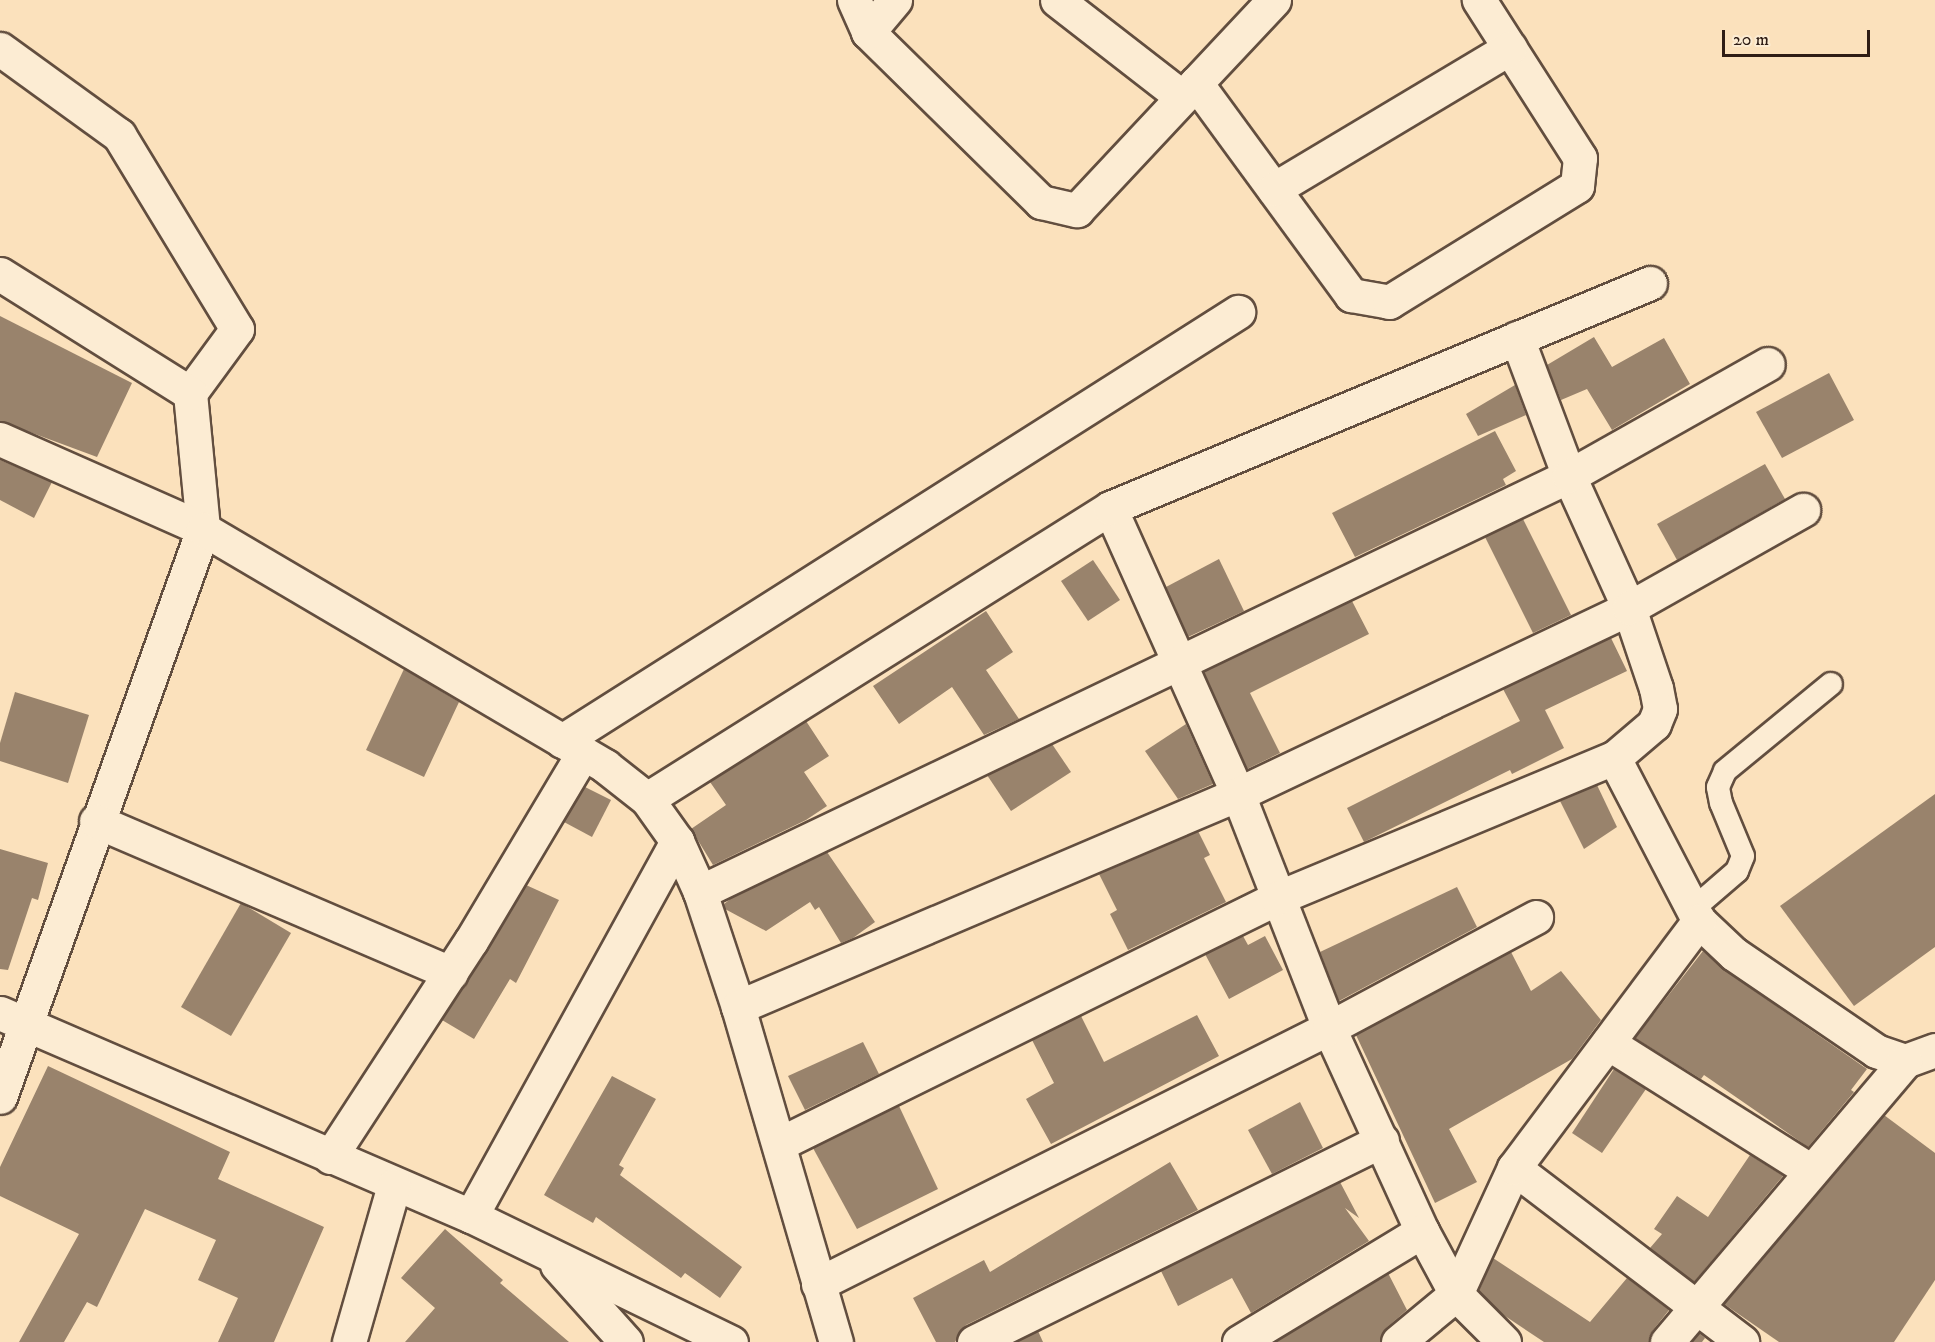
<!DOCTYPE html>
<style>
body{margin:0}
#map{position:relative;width:1935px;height:1342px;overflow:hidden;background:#fbe1bc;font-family:"IM FELL DW Pica",serif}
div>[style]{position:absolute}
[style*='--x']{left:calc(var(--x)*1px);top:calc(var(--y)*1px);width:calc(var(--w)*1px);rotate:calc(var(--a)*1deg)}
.building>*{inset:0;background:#99836c}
.roads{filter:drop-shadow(2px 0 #624e3f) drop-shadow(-2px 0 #624e3f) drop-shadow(0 2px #624e3f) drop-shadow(0 -2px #624e3f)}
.service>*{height:22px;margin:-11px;padding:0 11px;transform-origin:11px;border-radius:11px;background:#fcecd3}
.minor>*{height:33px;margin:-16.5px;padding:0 16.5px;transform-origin:16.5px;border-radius:16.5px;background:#fcecd3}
span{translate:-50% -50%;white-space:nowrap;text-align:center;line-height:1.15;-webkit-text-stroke:4.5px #fcecd3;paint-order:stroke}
.scale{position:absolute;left:1722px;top:30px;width:148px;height:27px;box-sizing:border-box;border:3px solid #2f1d15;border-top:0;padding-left:8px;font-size:18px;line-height:21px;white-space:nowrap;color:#2f1d15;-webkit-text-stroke:4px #fcecd3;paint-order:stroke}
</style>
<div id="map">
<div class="building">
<div style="clip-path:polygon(0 316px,132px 383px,97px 457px,0 421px)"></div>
<div style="clip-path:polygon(1594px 337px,1612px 367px,1664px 338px,1690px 384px,1612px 430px,1587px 389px,1561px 400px,1547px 365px)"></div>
<div style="clip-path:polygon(1829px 373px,1854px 420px,1782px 458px,1756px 412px)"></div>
<div style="clip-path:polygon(1515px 385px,1526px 415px,1478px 436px,1466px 414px)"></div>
<div style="clip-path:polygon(1495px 431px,1516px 471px,1503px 479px,1506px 485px,1355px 557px,1332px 513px)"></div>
<div style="clip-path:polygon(0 460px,52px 482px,34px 518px,0 500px)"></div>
<div style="clip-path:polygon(1765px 464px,1785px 499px,1677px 560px,1657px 524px)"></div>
<div style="clip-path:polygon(1523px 519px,1571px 615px,1533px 633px,1485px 537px)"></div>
<div style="clip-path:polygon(1219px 559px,1244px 611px,1188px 637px,1166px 587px)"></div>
<div style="clip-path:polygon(1093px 560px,1120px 600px,1088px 621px,1061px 581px)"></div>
<div style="clip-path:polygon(1352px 601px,1369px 634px,1250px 693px,1280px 753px,1247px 769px,1204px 672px)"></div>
<div style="clip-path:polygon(986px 611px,1013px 652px,986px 670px,1019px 719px,984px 735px,952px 687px,899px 724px,873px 686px)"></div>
<div style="clip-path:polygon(1611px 638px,1627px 671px,1545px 710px,1564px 748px,1512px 774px,1510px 770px,1364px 842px,1347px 808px,1520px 721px,1503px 689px)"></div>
<div style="clip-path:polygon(404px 669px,459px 702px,424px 777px,366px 750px)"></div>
<div style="clip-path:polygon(15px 692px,89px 715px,68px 783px,0 761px,0 743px)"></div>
<div style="clip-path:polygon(806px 721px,829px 756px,804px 772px,827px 806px,806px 820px,713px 865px,691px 829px,726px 805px,710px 782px)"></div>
<div style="clip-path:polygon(1186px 724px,1213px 784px,1178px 799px,1145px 751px)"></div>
<div style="clip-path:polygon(1052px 744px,1071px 772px,1011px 811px,987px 775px)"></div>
<div style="clip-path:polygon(1597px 785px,1617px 827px,1584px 849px,1560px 801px)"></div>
<div style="clip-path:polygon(585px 787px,611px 800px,592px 837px,564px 822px)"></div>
<div style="clip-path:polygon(1935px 794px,1935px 947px,1854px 1006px,1780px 906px)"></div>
<div style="clip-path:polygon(1198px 831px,1210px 855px,1204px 858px,1226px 902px,1128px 950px,1110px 914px,1117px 910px,1099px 874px)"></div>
<div style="clip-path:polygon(0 849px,48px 863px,38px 900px,32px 898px,8px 970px,0 969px)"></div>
<div style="clip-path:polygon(827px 852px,875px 922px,853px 938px,841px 943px,819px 907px,815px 910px,810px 902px,766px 931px,725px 909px,724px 904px,734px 896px)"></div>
<div style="clip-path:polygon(526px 885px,559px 900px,516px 983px,510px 979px,474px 1039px,442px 1020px)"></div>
<div style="clip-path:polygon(1457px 887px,1477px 927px,1339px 1001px,1320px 952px)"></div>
<div style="clip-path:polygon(241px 903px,291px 933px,231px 1036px,181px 1007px)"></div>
<div style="clip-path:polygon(1243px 936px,1248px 945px,1265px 936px,1283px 970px,1229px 999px,1205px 954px)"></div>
<div style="clip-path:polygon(1703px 951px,1723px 969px,1867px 1069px,1851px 1090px,1854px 1092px,1808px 1147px,1704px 1075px,1701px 1079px,1635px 1038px)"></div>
<div style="clip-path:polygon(1511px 952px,1531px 991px,1561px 971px,1601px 1020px,1572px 1059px,1449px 1129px,1477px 1182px,1435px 1203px,1356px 1035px)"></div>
<div style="clip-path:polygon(1197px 1015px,1219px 1056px,1051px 1144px,1026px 1099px,1054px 1083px,1032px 1040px,1081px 1016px,1104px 1062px)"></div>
<div style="clip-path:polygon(863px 1042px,879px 1074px,805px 1110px,788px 1076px)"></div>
<div style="clip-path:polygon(48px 1066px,230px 1152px,218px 1179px,324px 1227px,274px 1342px,218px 1342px,238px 1298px,198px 1280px,216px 1240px,145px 1209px,97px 1307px,87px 1302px,64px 1342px,19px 1342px,79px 1234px,0 1196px,0 1167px)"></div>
<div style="clip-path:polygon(1614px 1069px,1646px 1089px,1602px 1153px,1572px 1133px)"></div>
<div style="clip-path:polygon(612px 1076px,656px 1099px,619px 1165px,624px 1168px,620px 1175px,742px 1267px,720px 1298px,685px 1273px,681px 1278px,596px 1217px,593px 1223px,544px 1195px)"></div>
<div style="clip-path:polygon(1300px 1102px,1323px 1148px,1272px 1174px,1248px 1130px)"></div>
<div style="clip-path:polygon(899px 1106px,938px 1189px,857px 1229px,813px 1148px)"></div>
<div style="clip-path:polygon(1884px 1115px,1935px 1153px,1935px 1280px,1894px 1342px,1779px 1342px,1724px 1304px)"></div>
<div style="clip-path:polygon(1750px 1155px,1783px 1176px,1694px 1282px,1650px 1248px,1662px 1234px,1654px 1229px,1677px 1196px,1708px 1217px)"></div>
<div style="clip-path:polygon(1170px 1162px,1198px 1210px,966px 1325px,955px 1342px,936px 1342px,913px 1298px,984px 1260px,990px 1272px)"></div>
<div style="clip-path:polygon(1340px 1182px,1359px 1218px,1345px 1208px,1369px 1241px,1251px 1313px,1232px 1278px,1178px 1306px,1161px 1271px)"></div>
<div style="clip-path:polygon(445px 1229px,503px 1280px,500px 1283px,569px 1342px,405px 1342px,435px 1308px,401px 1278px)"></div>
<div style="clip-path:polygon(1493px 1258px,1590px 1322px,1627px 1278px,1669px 1310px,1653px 1330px,1649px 1342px,1544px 1342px,1502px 1314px,1479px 1291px)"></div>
<div style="clip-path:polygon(1388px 1273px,1407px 1310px,1386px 1328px,1380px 1342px,1275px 1342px)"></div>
<div style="clip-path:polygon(1038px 1331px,1043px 1342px,1016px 1342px)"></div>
<div style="clip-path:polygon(1699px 1333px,1705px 1338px,1702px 1342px,1692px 1342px)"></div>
</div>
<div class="roads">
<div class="service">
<div style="--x:1693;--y:909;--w:58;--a:-40.8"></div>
<div style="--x:1737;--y:871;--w:16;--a:-68"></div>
<div style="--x:1743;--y:856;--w:57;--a:-112.5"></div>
<div style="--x:1721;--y:803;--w:16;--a:-101"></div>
<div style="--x:1718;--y:787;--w:17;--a:-66"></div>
<div style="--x:1725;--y:771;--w:137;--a:-39.4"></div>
</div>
<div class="minor">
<div style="--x:854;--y:0;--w:35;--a:66"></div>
<div style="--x:868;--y:32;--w:243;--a:44.5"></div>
<div style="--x:1041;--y:202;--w:37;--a:13"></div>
<div style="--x:1077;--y:210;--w:174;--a:-46.9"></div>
<div style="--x:1196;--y:83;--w:263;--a:53.8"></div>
<div style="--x:1351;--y:295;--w:39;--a:10"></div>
<div style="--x:1389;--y:302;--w:221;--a:-31.7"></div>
<div style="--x:1577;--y:186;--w:28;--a:-84"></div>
<div style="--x:1580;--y:158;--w:188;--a:-122.6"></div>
<div style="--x:1057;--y:0;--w:158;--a:37.8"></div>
<div style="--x:868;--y:32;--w:42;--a:-49.8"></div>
<div style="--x:0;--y:49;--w:147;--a:35.9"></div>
<div style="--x:119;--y:135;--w:227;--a:58.7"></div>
<div style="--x:237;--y:329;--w:79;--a:126.3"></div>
<div style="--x:190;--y:393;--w:137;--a:84.5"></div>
<div style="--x:203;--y:529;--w:603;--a:109.67"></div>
<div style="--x:1196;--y:83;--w:114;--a:-46.8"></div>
<div style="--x:1274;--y:189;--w:275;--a:-30.9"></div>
<div style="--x:0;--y:274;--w:224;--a:32.1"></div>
<div style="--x:1517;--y:338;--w:147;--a:69.4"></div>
<div style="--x:1569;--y:476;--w:145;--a:65.6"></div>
<div style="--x:1629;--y:608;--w:84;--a:71.4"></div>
<div style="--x:1656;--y:688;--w:21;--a:79"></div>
<div style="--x:1660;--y:709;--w:16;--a:112"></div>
<div style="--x:1654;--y:724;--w:52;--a:139.6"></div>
<div style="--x:1614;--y:758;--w:184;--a:62.5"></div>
<div style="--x:1699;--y:921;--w:48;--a:43.3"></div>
<div style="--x:1734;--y:954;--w:172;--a:34.3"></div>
<div style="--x:1876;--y:1051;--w:31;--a:19"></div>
<div style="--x:1905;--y:1061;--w:32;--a:-20"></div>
<div style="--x:0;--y:439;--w:222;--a:23.9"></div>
<div style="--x:203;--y:529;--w:467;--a:30.5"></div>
<div style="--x:605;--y:766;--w:53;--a:38.2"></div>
<div style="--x:647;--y:799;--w:52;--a:54.5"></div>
<div style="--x:677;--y:841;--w:56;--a:65.7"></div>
<div style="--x:700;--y:892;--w:121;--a:71.7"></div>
<div style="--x:738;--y:1007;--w:349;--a:73.7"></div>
<div style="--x:1110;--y:508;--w:313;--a:65.9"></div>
<div style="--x:1238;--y:794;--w:251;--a:68.7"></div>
<div style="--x:1329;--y:1028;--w:223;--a:65.4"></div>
<div style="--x:1422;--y:1231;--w:72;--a:61.6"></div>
<div style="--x:1456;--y:1294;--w:68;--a:45"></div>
<div style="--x:562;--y:741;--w:801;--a:-32.4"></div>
<div style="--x:647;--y:799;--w:547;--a:-32.15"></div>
<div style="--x:1110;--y:508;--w:585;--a:-22.62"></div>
<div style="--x:96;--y:821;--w:386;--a:23.2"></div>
<div style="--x:700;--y:892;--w:963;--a:-25.58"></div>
<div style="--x:1569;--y:476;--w:228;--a:-29.4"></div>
<div style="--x:738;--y:1007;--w:543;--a:-23.07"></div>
<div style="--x:1238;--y:794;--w:433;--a:-25.4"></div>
<div style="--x:1629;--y:608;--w:200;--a:-29.4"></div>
<div style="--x:0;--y:1013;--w:513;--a:23.32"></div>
<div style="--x:471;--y:1216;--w:289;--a:25.9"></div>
<div style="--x:1608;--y:1043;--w:240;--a:32.2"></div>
<div style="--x:779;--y:1144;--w:555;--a:-26.29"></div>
<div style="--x:1277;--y:898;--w:365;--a:-22.6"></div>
<div style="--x:330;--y:1157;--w:258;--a:-56.9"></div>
<div style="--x:471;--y:941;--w:219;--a:-59.2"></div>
<div style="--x:1514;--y:1168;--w:287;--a:37.3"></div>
<div style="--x:471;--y:1216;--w:428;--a:-61.2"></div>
<div style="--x:557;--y:1265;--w:103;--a:48.1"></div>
<div style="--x:818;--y:1284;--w:572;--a:-26.61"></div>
<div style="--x:1329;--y:1028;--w:235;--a:-28.2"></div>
<div style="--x:349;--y:1342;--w:163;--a:-74"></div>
<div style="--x:974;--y:1342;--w:455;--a:-26.3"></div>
<div style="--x:1239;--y:1342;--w:214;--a:-31.2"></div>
<div style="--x:1398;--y:1342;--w:75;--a:-39.6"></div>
<div style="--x:1456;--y:1294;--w:139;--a:-65.3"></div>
<div style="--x:1514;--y:1168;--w:309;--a:-53.2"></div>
<div style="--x:1667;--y:1342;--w:368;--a:-49.7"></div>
</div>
</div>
<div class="scale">20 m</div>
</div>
